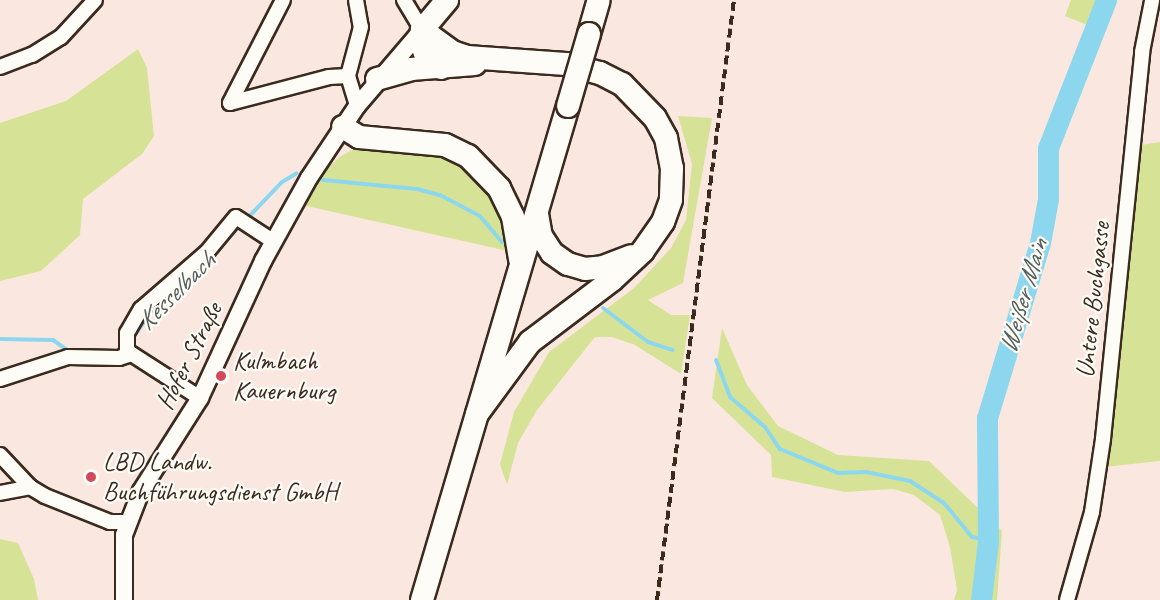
<!DOCTYPE html>
<meta charset="utf-8">
<style>
body{margin:0}
#map{position:relative;width:1160px;height:600px;overflow:hidden;background:#fae8e0;font-family:Caveat,sans-serif}
div>[style]{position:absolute}
[style*='--x']{left:calc(var(--x)*1px);top:calc(var(--y)*1px);width:calc(var(--w)*1px);rotate:calc(var(--a)*1deg)}
.green>*{inset:0;background:#d6e396}
.stream>*{height:4px;margin:-2px;padding:0 2px;transform-origin:2px;border-radius:2px;background:#8dd7ee}
.river>*{height:21px;margin:-10.5px;padding:0 10.5px;transform-origin:10.5px;border-radius:10.5px;background:#8dd7ee}
.roads{filter:drop-shadow(2px 0 #3b2a1e) drop-shadow(-2px 0 #3b2a1e) drop-shadow(0 2px #3b2a1e) drop-shadow(0 -2px #3b2a1e)}
.minor>*{height:14px;margin:-7px;padding:0 7px;transform-origin:7px;border-radius:7px;background:#fdfcf7}
.tertiary>*{height:16px;margin:-8px;padding:0 8px;transform-origin:8px;border-radius:8px;background:#fdfcf7}
.trunk>*{height:22px;margin:-11px;padding:0 11px;transform-origin:11px;border-radius:11px;background:#fdfcf7}
.rail>*{height:4px;margin-top:-2px;transform-origin:0;background:repeating-linear-gradient(90deg,#3b2a1e 0 9px,transparent 0 13.5px)}
.bridges{filter:drop-shadow(2px 0 #3b2a1e) drop-shadow(-2px 0 #3b2a1e) drop-shadow(0 2px #3b2a1e) drop-shadow(0 -2px #3b2a1e)}
.trunk-bridge>*{height:22px;margin:-11px;padding:0 11px;transform-origin:11px;border-radius:11px;background:#fdfcf7}
.dots>*{width:16px;height:16px;translate:-50% -50%;box-sizing:border-box;border:3px solid #fdfcf7;border-radius:50%}
span{translate:-50% -50%;white-space:nowrap;text-align:center;line-height:1.15;-webkit-text-stroke:4.5px #fdfcf7;paint-order:stroke}
.street-label{font-size:26px;color:#3b2a1e}
.poi-label{font-size:26px;color:#3b2a1e}
.left{translate:0 -50%;text-align:left}
.water-label{font-size:27px;color:#545e5c;font-style:italic}
</style>
<div id="map">
<div class="green">
<div style="clip-path:polygon(1071px 0,1108px 0,1097px 29px,1065px 16px)"></div>
<div style="clip-path:polygon(138px 49px,147px 68px,154px 136px,142px 154px,83px 199px,80px 235px,41px 271px,0 281px,0 123px,66px 101px)"></div>
<div style="clip-path:polygon(678px 116px,712px 118px,683px 283px,648px 300px,671px 315px,690px 315px,681px 374px,635px 345px,612px 337px,595px 337px,537px 410px,518px 443px,507px 485px,500px 464px,514px 412px,549px 352px,634px 288px,671px 248px,686px 220px,692px 164px)"></div>
<div style="clip-path:polygon(1160px 142px,1160px 461px,1104px 467px,1134px 146px)"></div>
<div style="clip-path:polygon(378px 143px,462px 160px,502px 209px,512px 252px,302px 205px,322px 173px,341px 156px,358px 147px)"></div>
<div style="clip-path:polygon(722px 328px,747px 385px,778px 426px,838px 455px,929px 461px,1002px 531px,997px 600px,954px 600px,957px 590px,950px 547px,940px 515px,914px 495px,893px 489px,845px 492px,772px 477px,771px 455px,712px 398px)"></div>
<div style="clip-path:polygon(0 539px,18px 543px,34px 579px,38px 600px,0 600px)"></div>
</div>
<div class="stream">
<div style="--x:323;--y:180;--w:94;--a:5.5"></div>
<div style="--x:417;--y:189;--w:24;--a:15"></div>
<div style="--x:440;--y:195;--w:45;--a:27.7"></div>
<div style="--x:480;--y:216;--w:34;--a:50"></div>
<div style="--x:216;--y:251;--w:95;--a:-46.3"></div>
<div style="--x:282;--y:182;--w:17;--a:-31"></div>
<div style="--x:603;--y:308;--w:56;--a:37.1"></div>
<div style="--x:648;--y:342;--w:26;--a:18"></div>
<div style="--x:0;--y:339;--w:53;--a:1.1"></div>
<div style="--x:53;--y:340;--w:21;--a:35"></div>
<div style="--x:132;--y:339;--w:39;--a:-55"></div>
<div style="--x:154;--y:307;--w:64;--a:-41.9"></div>
<div style="--x:716;--y:360;--w:40;--a:69"></div>
<div style="--x:730;--y:397;--w:46;--a:40.6"></div>
<div style="--x:765;--y:427;--w:27;--a:56"></div>
<div style="--x:780;--y:449;--w:63;--a:22.5"></div>
<div style="--x:838;--y:473;--w:28;--a:-2"></div>
<div style="--x:866;--y:472;--w:45;--a:11.6"></div>
<div style="--x:910;--y:481;--w:40;--a:32.9"></div>
<div style="--x:944;--y:503;--w:44;--a:50.5"></div>
<div style="--x:972;--y:537;--w:16;--a:11"></div>
</div>
<div class="river">
<div style="--x:981;--y:600;--w:60;--a:-83.3"></div>
<div style="--x:988;--y:540;--w:122;--a:-90.5"></div>
<div style="--x:987;--y:418;--w:183;--a:-73.2"></div>
<div style="--x:1040;--y:243;--w:45;--a:-79.7"></div>
<div style="--x:1048;--y:199;--w:51;--a:-90"></div>
<div style="--x:1048;--y:148;--w:159;--a:-68.6"></div>
</div>
<div class="roads">
<div class="minor">
<div style="--x:356;--y:0;--w:27;--a:80"></div>
<div style="--x:361;--y:27;--w:51;--a:104.9"></div>
<div style="--x:348;--y:76;--w:31;--a:73"></div>
<div style="--x:404;--y:0;--w:35;--a:59"></div>
<div style="--x:0;--y:67;--w:34;--a:-21"></div>
<div style="--x:32;--y:55;--w:34;--a:-32"></div>
<div style="--x:61;--y:37;--w:50;--a:-47.4"></div>
<div style="--x:230;--y:103;--w:102;--a:-14.7"></div>
<div style="--x:329;--y:77;--w:19;--a:-3"></div>
<div style="--x:230;--y:103;--w:116;--a:-62.8"></div>
<div style="--x:0;--y:379;--w:71;--a:-17.9"></div>
<div style="--x:68;--y:357;--w:51;--a:1.1"></div>
<div style="--x:119;--y:358;--w:13;--a:-18"></div>
<div style="--x:200;--y:398;--w:87;--a:-147.2"></div>
<div style="--x:127;--y:351;--w:18;--a:-90"></div>
<div style="--x:127;--y:333;--w:28;--a:-60"></div>
<div style="--x:141;--y:309;--w:87;--a:-40.8"></div>
<div style="--x:207;--y:252;--w:45;--a:-50.4"></div>
<div style="--x:236;--y:217;--w:45;--a:33.3"></div>
<div style="--x:0;--y:455;--w:44;--a:46.8"></div>
<div style="--x:30;--y:487;--w:17;--a:31"></div>
<div style="--x:45;--y:496;--w:70;--a:21.8"></div>
<div style="--x:110;--y:522;--w:18;--a:0"></div>
<div style="--x:0;--y:493;--w:31;--a:-11"></div>
<div style="--x:1067;--y:600;--w:91;--a:-74.1"></div>
<div style="--x:1092;--y:512;--w:74;--a:-81.4"></div>
<div style="--x:1103;--y:439;--w:389;--a:-84.2"></div>
<div style="--x:1142;--y:52;--w:52;--a:-78.9"></div>
</div>
<div class="tertiary">
<div style="--x:124;--y:600;--w:65;--a:-90"></div>
<div style="--x:124;--y:535;--w:47;--a:-68.9"></div>
<div style="--x:141;--y:491;--w:110;--a:-57.6"></div>
<div style="--x:200;--y:398;--w:151;--a:-65.3"></div>
<div style="--x:263;--y:261;--w:95;--a:-61"></div>
<div style="--x:309;--y:178;--w:87;--a:-56.3"></div>
<div style="--x:357;--y:106;--w:100;--a:-49.5"></div>
</div>
<div class="trunk">
<div style="--x:422;--y:30;--w:37;--a:36"></div>
<div style="--x:452;--y:52;--w:16;--a:18"></div>
<div style="--x:467;--y:57;--w:99;--a:4"></div>
<div style="--x:566;--y:64;--w:35;--a:15"></div>
<div style="--x:600;--y:73;--w:25;--a:27"></div>
<div style="--x:622;--y:84;--w:47;--a:45.9"></div>
<div style="--x:655;--y:118;--w:23;--a:61"></div>
<div style="--x:666;--y:138;--w:31;--a:79"></div>
<div style="--x:672;--y:168;--w:32;--a:92"></div>
<div style="--x:671;--y:200;--w:23;--a:110"></div>
<div style="--x:663;--y:222;--w:35;--a:125"></div>
<div style="--x:643;--y:251;--w:42;--a:136.9"></div>
<div style="--x:612;--y:280;--w:103;--a:142.9"></div>
<div style="--x:530;--y:342;--w:89;--a:126.4"></div>
<div style="--x:589;--y:34;--w:35;--a:-74"></div>
<div style="--x:441;--y:68;--w:17;--a:-147"></div>
<div style="--x:427;--y:59;--w:20;--a:-110"></div>
<div style="--x:420;--y:40;--w:10;--a:-79"></div>
<div style="--x:422;--y:30;--w:39;--a:-50"></div>
<div style="--x:377;--y:79;--w:35;--a:-16"></div>
<div style="--x:411;--y:69;--w:64;--a:-4.5"></div>
<div style="--x:343;--y:127;--w:19;--a:32"></div>
<div style="--x:359;--y:137;--w:86;--a:5.3"></div>
<div style="--x:445;--y:145;--w:25;--a:26"></div>
<div style="--x:468;--y:156;--w:45;--a:45.9"></div>
<div style="--x:499;--y:188;--w:32;--a:64"></div>
<div style="--x:513;--y:217;--w:43;--a:80.5"></div>
<div style="--x:537;--y:214;--w:22;--a:80"></div>
<div style="--x:541;--y:236;--w:20;--a:57"></div>
<div style="--x:552;--y:253;--w:19;--a:35"></div>
<div style="--x:568;--y:264;--w:18;--a:16"></div>
<div style="--x:585;--y:269;--w:18;--a:-6"></div>
<div style="--x:603;--y:267;--w:30;--a:-21"></div>
<div style="--x:422;--y:600;--w:515;--a:-73.54"></div>
</div>
</div>
<div class="rail">
<div style="--x:657;--y:600;--w:605;--a:-82.69"></div>
</div>
<div class="bridges">
<div class="trunk-bridge">
<div style="--x:568;--y:106;--w:75;--a:-73.7"></div>
</div>
</div>
<div class="dots">
<div style="left:221px;top:376px;background:#d1495b"></div>
<div style="left:91px;top:477px;background:#d1495b"></div>
</div>
<div class="street-label">
<span style="left:1093px;top:300px;rotate:-84deg">Untere Buchgasse</span>
<span style="left:189px;top:356px;rotate:-63deg">Hofer Straße</span>
</div>
<div class="poi-label">
<span class="left" style="left:233px;top:376px">Kulmbach<br>Kauernburg</span>
<span class="left" style="left:103px;top:477px">LBD Landw.<br>Buchführungsdienst GmbH</span>
</div>
<div class="water-label">
<span style="left:176px;top:291px;rotate:-45deg">Kesselbach</span>
<span style="left:1023px;top:296px;rotate:-74deg">Weißer Main</span>
</div>
</div>
